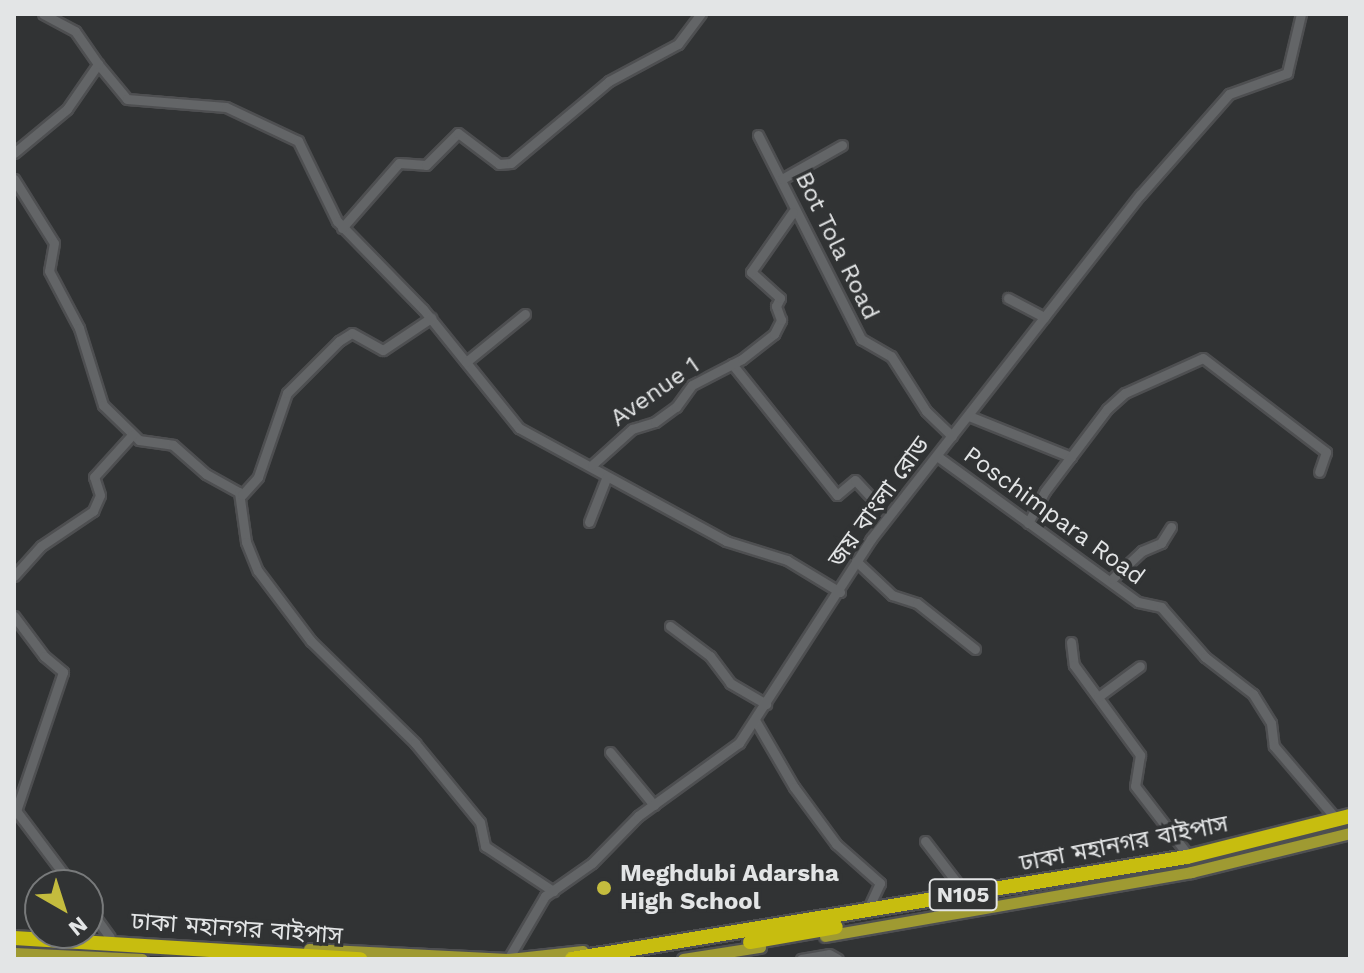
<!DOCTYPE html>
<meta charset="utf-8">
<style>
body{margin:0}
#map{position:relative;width:1364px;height:973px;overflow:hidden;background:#313334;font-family:"Work Sans","Noto Sans Bengali",sans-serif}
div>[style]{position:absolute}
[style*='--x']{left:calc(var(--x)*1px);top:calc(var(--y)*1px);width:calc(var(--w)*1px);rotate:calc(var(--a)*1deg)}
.roads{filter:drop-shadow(2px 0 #4e4f51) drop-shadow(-2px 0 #4e4f51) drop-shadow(0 2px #4e4f51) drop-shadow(0 -2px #4e4f51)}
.minor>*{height:9px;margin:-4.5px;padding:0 4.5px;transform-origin:4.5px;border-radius:4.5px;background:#636567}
.major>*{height:11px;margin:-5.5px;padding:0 5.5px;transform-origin:5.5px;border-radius:5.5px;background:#9f9a32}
.highway>*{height:14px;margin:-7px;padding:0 7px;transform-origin:7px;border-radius:7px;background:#c7bd0f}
.dots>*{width:22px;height:22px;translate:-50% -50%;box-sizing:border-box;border:4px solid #313334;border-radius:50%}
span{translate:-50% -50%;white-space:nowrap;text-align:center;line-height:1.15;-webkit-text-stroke:7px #313334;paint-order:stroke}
.shield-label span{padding:2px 6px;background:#313334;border:2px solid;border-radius:6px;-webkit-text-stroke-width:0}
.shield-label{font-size:22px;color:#e3e5e6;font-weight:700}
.street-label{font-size:24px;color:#e3e5e6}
.poi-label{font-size:24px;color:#e3e5e6;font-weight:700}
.left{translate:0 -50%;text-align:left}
.frame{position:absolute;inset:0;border:16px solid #e3e5e6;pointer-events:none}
.north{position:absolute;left:24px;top:869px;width:80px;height:80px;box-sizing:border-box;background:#313334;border:2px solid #787a7b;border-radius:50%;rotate:141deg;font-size:22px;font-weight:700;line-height:32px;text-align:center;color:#e3e5e6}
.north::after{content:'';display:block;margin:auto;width:28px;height:36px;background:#c4bc3e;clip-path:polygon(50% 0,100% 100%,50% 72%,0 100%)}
</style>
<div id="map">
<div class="roads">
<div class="minor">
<div style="--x:98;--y:64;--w:45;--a:50.4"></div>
<div style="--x:127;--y:99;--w:99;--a:4.6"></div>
<div style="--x:226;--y:107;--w:80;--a:25.3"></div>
<div style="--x:298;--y:141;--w:89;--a:64"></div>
<div style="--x:337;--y:221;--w:123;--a:45.7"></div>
<div style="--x:423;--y:309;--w:153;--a:51.1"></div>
<div style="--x:519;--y:428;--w:236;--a:28.6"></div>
<div style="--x:726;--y:541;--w:64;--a:17.3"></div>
<div style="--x:787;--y:560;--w:62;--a:31.1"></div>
<div style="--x:758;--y:135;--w:229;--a:63.2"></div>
<div style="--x:861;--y:339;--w:34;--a:30"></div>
<div style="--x:891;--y:356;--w:65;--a:57.5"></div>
<div style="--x:926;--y:411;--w:36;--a:44"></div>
<div style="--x:14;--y:153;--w:69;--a:-39.7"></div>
<div style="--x:67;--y:109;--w:55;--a:-55.4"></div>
<div style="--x:98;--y:64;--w:40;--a:-124.9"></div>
<div style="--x:75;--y:31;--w:36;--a:-152"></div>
<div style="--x:14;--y:179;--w:75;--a:58"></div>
<div style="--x:54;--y:243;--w:28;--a:100"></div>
<div style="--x:49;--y:271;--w:64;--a:62.2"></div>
<div style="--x:79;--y:328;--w:81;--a:72.7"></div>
<div style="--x:103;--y:405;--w:50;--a:44.2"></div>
<div style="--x:139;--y:440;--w:34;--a:8"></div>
<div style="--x:173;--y:445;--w:44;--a:41.3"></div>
<div style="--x:206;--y:474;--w:38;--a:29"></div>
<div style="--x:239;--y:492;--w:50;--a:82"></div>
<div style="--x:246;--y:542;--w:31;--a:68"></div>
<div style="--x:258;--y:571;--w:88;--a:52.9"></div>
<div style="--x:311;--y:641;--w:146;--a:44.4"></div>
<div style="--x:415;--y:743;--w:102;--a:50.6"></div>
<div style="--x:480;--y:822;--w:25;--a:78"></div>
<div style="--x:485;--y:846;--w:82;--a:33.5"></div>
<div style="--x:782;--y:179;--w:69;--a:-29.5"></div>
<div style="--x:342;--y:228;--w:86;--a:-48.8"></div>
<div style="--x:399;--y:163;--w:27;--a:4"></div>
<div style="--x:426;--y:165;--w:45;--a:-45"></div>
<div style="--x:458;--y:133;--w:51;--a:37.1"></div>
<div style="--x:499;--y:164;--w:12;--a:-5"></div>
<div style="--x:511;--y:163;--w:128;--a:-39.9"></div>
<div style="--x:609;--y:81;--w:78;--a:-28.2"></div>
<div style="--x:678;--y:44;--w:38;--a:-53"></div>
<div style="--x:1008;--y:298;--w:41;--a:27.8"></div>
<div style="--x:466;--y:362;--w:76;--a:-39.1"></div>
<div style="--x:732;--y:364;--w:168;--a:51.3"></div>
<div style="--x:837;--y:495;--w:23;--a:-40"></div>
<div style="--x:855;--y:480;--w:21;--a:47"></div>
<div style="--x:969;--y:416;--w:110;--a:21.9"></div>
<div style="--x:937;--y:456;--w:248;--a:36"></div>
<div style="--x:1138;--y:602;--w:24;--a:12"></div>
<div style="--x:1161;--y:607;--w:67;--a:48.7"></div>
<div style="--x:1205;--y:657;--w:61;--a:37.6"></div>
<div style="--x:1253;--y:694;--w:34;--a:58"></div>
<div style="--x:1271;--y:723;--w:23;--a:83"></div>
<div style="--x:1274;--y:746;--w:91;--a:49.5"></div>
<div style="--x:592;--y:465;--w:54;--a:-42"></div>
<div style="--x:632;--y:429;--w:24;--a:-17"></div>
<div style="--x:655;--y:422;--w:26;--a:-36"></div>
<div style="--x:676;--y:407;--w:27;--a:-54"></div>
<div style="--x:692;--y:385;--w:56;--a:-27.5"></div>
<div style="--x:742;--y:359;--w:41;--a:-38"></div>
<div style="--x:774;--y:334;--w:16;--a:-63"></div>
<div style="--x:781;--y:320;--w:15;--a:-110"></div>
<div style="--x:776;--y:306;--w:9;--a:-63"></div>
<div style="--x:780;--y:298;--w:39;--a:-138"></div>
<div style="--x:751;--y:272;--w:73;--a:-55"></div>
<div style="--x:242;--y:495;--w:24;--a:-48"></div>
<div style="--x:258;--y:477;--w:89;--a:-71"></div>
<div style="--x:287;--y:393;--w:74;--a:-45"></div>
<div style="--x:339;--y:341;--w:15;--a:-32"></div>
<div style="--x:352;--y:333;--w:35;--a:29"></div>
<div style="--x:383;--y:350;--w:58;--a:-33.7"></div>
<div style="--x:589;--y:522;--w:49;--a:-68.6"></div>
<div style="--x:1028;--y:523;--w:36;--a:-62"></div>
<div style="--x:1045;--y:491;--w:103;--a:-52.9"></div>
<div style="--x:1107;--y:409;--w:24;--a:-42"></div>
<div style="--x:1125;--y:393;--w:85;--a:-24.2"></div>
<div style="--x:1203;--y:358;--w:155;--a:37.4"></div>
<div style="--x:1326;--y:452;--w:21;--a:109"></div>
<div style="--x:856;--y:561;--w:50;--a:43.4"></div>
<div style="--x:892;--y:595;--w:26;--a:18"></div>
<div style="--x:917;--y:603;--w:74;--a:38.4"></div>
<div style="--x:14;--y:576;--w:40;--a:-48"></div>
<div style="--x:41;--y:546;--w:63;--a:-33.9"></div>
<div style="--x:93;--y:511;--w:17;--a:-66"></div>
<div style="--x:100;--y:495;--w:19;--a:-108"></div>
<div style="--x:94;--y:477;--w:57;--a:-47.9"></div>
<div style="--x:1112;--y:579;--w:41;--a:-43"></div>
<div style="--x:1142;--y:551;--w:21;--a:-23"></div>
<div style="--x:1161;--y:543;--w:19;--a:-58"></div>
<div style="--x:14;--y:616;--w:50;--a:53.1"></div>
<div style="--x:44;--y:656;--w:25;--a:40"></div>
<div style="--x:63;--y:672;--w:147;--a:108.7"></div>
<div style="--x:670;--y:626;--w:50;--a:36.9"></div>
<div style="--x:710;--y:656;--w:34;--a:53"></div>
<div style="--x:730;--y:683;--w:42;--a:30.3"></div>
<div style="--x:1071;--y:642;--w:23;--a:83"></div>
<div style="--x:1074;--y:665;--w:112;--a:53.7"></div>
<div style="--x:1140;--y:755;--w:31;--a:99"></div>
<div style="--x:1135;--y:786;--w:82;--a:52.4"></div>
<div style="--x:1098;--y:697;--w:52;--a:-36.4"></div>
<div style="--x:755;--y:720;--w:78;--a:59.8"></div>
<div style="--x:794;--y:787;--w:71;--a:53.6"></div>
<div style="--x:836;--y:844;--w:59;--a:41.6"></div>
<div style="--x:880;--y:883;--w:23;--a:115"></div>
<div style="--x:610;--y:752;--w:69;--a:50.3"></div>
<div style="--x:14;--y:808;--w:96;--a:53"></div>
<div style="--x:925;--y:841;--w:59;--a:52.5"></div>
<div style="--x:88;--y:907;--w:37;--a:54"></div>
<div style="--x:508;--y:959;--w:73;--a:-59.6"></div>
<div style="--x:545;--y:896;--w:57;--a:-35.1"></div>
<div style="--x:592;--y:863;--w:66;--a:-45.6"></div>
<div style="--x:638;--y:816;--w:125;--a:-35.9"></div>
<div style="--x:739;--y:743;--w:243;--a:-57.1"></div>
<div style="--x:871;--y:539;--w:437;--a:-52"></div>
<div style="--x:1140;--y:195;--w:135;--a:-48.6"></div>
<div style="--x:1229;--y:94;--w:62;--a:-19.9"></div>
<div style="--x:1287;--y:73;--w:61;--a:-76.7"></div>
<div style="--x:801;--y:959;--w:28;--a:-10"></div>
<div style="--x:829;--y:954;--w:10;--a:29"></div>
</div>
<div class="major">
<div style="--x:825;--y:936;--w:372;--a:-9.9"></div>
<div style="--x:1191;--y:872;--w:164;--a:-13.8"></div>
<div style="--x:309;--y:949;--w:199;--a:2.9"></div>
<div style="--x:508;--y:959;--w:75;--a:-6.1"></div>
<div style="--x:14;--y:953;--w:128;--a:2.7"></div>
<div style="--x:683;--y:959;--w:78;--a:-8.9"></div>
</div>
<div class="highway">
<div style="--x:14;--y:938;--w:347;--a:3.5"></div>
<div style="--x:750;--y:942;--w:87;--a:-9.9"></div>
<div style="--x:572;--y:959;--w:623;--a:-9.42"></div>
<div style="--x:1187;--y:857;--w:168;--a:-14.1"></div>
</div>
</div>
<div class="dots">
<div style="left:604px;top:888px;background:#c4bc3e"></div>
</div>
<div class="shield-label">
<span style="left:963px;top:895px">N105</span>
</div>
<div class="street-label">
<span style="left:837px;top:246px;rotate:64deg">Bot Tola Road</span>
<span style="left:655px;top:392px;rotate:-35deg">Avenue 1</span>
<span style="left:879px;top:502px;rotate:-54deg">জয় বাংলা রোড</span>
<span style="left:1054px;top:516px;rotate:36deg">Poschimpara Road</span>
<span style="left:1124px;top:844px;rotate:-11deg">ঢাকা মহানগর বাইপাস</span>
<span style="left:237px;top:929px;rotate:4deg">ঢাকা মহানগর বাইপাস</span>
</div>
<div class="poi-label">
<span class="left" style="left:620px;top:888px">Meghdubi Adarsha<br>High School</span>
</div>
<div class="frame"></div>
<div class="north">N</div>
</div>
